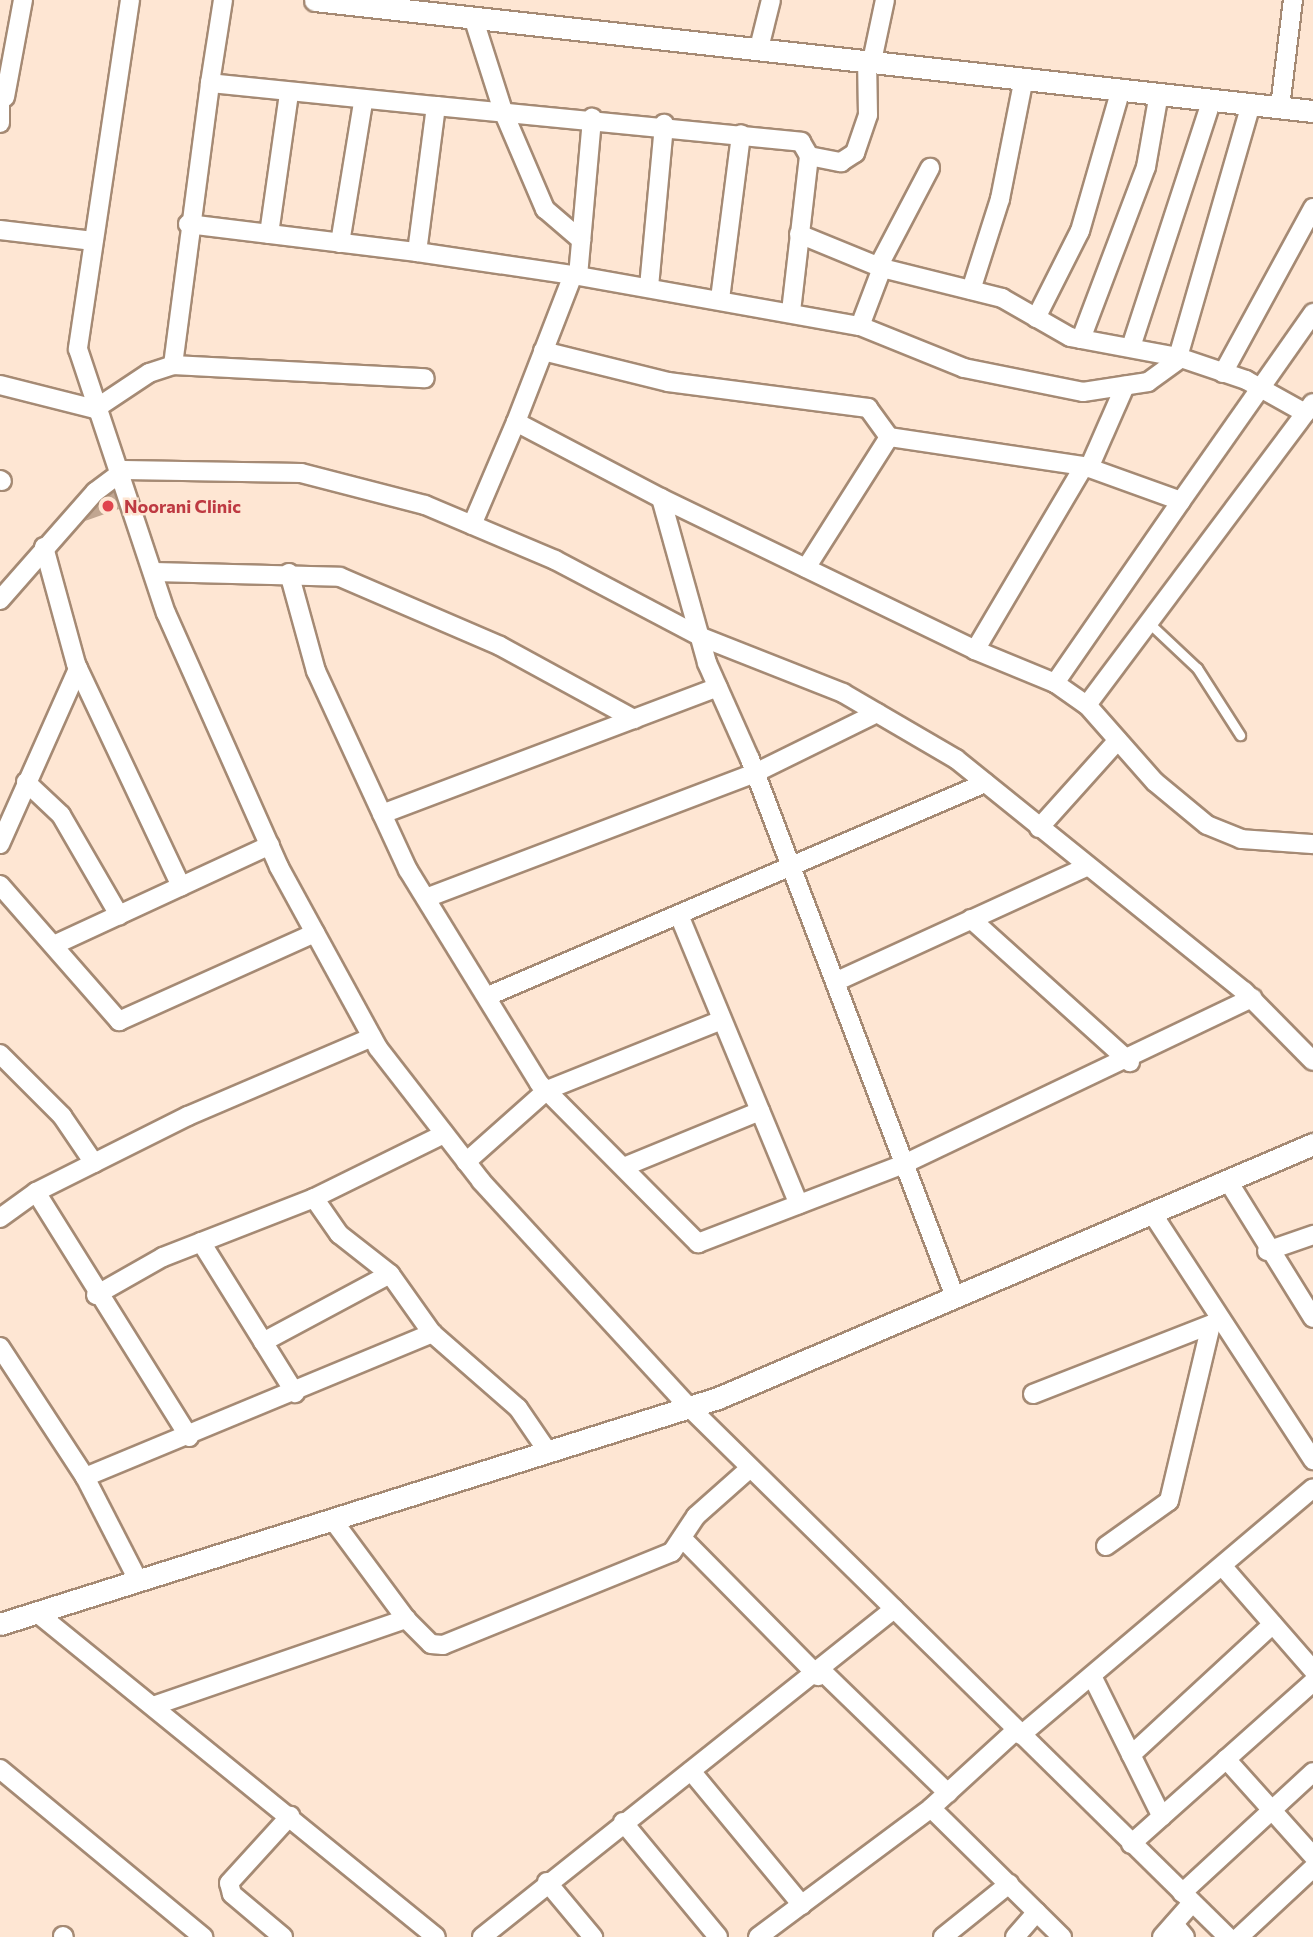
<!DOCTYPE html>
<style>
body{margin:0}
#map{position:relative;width:1313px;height:1937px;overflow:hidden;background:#fee6d3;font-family:Commissioner,sans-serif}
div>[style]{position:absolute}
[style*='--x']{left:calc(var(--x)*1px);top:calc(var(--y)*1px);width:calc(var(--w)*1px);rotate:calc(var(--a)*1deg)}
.building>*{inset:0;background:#c1a691}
.roads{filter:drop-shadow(2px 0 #a58a74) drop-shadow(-2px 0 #a58a74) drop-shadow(0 2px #a58a74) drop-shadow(0 -2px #a58a74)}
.service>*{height:9px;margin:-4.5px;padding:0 4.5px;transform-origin:4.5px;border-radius:4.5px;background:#fff}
.minor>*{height:18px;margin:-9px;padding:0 9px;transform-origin:9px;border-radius:9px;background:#fff}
.tertiary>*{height:21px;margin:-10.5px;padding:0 10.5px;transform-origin:10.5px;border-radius:10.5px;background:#fff}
.dots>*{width:19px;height:19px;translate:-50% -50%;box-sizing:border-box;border:4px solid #fee6d3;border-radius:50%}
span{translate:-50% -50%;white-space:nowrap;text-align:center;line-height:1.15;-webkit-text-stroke:5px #fee6d3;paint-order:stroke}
.health-label{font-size:18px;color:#be3a42;font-weight:700}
.left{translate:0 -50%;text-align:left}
</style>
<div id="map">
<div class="building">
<div style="clip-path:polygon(114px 492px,119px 509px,85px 521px,103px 500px)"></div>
</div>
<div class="roads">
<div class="service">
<div style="--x:1149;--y:623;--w:66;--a:43.2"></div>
<div style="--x:1197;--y:668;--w:80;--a:57.3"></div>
</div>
<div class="minor">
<div style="--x:130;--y:0;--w:353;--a:98.5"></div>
<div style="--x:78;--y:349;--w:278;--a:71.6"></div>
<div style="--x:166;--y:613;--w:278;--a:66"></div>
<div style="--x:279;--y:867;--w:206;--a:61.3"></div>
<div style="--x:378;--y:1048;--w:168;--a:52.2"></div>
<div style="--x:481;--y:1181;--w:307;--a:47.4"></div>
<div style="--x:689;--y:1407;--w:756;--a:44.52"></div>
<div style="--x:223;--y:0;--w:84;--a:98.9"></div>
<div style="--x:210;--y:83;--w:227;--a:5.8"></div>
<div style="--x:436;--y:106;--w:147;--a:97.4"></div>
<div style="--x:417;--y:252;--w:158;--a:8.4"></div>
<div style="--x:573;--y:275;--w:158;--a:111.2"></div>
<div style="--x:473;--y:17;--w:99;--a:72.3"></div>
<div style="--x:503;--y:111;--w:107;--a:66.8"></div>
<div style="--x:545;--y:209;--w:48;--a:40.7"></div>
<div style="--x:759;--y:48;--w:49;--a:-76"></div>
<div style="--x:872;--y:61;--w:62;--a:-78"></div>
<div style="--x:0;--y:96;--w:27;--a:90"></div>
<div style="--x:5;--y:97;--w:99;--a:-79.5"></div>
<div style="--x:436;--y:106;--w:367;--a:5.6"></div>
<div style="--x:801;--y:142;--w:16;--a:60"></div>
<div style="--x:809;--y:156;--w:156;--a:96.6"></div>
<div style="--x:1280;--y:107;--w:108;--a:-83.1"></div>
<div style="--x:809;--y:156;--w:33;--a:11"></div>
<div style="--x:841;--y:162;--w:17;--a:-33"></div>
<div style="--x:855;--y:153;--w:40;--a:-71.1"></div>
<div style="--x:868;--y:115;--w:55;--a:-91"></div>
<div style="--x:188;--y:224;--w:231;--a:7"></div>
<div style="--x:0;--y:230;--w:94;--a:6.7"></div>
<div style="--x:269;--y:234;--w:142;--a:-81.9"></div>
<div style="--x:799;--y:234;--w:90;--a:22.3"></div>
<div style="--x:882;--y:268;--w:124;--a:14"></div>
<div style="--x:1002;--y:298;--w:78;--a:29.8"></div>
<div style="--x:1070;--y:337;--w:110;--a:10.5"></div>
<div style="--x:1178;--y:357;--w:72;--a:18.7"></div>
<div style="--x:1246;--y:380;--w:68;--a:29.2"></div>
<div style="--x:340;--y:243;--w:143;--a:-80.7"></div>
<div style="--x:878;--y:267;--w:112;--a:-62.3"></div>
<div style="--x:573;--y:275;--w:291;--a:10.1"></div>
<div style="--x:860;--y:326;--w:62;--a:-69.2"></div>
<div style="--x:578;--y:276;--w:159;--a:-84.9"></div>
<div style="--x:649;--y:287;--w:164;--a:-84.7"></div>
<div style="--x:971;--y:290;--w:96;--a:-72.3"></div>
<div style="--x:1000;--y:199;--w:123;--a:-78.8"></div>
<div style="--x:720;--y:299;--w:166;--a:-82.7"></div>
<div style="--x:1036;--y:318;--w:97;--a:-63.2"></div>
<div style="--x:1080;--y:231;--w:148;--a:-73.9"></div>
<div style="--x:860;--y:326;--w:112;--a:22"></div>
<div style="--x:964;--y:368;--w:121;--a:11.4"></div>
<div style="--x:1083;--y:392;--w:66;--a:-8.7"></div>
<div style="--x:1148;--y:382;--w:41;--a:-36"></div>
<div style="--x:1081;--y:339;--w:184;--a:-69.3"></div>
<div style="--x:1146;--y:167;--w:75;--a:-80"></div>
<div style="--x:1131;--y:347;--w:261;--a:-71.9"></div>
<div style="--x:543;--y:351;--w:129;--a:13.9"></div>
<div style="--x:668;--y:382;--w:202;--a:7.4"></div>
<div style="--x:868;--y:408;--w:36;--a:54"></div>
<div style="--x:1178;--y:357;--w:263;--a:-73.9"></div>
<div style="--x:173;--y:365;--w:284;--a:-82.5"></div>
<div style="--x:1223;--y:373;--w:188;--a:-61.4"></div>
<div style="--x:0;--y:385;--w:98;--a:14.2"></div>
<div style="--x:95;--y:409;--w:65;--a:-33.7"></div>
<div style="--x:149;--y:373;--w:25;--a:-18"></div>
<div style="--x:173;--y:365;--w:252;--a:3"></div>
<div style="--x:1089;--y:468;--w:90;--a:-66.3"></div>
<div style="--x:0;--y:480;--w:2;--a:27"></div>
<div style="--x:661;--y:498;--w:349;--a:25.8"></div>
<div style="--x:975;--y:650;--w:87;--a:22.4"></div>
<div style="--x:1055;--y:683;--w:221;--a:-55.3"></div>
<div style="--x:1181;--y:501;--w:103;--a:-160.2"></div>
<div style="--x:1084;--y:466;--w:214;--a:120.6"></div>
<div style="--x:1181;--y:501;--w:230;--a:-54.9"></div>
<div style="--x:472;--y:525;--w:112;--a:-66.9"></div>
<div style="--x:516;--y:422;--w:164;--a:27.7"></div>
<div style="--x:661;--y:498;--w:171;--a:74.4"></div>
<div style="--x:707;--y:663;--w:105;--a:65.9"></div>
<div style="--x:750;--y:759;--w:576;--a:69.14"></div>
<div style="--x:44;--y:547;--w:121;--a:74.7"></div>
<div style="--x:76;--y:664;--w:246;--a:64.7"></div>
<div style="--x:806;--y:568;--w:155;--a:-57.6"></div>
<div style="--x:889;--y:437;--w:197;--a:8.5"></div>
<div style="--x:154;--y:572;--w:186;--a:1.5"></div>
<div style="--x:340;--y:577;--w:174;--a:23.3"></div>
<div style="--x:500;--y:646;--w:153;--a:28.6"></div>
<div style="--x:289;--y:573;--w:102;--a:74.6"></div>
<div style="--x:316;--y:671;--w:219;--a:65.2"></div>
<div style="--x:408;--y:870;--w:250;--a:58.4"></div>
<div style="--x:539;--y:1083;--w:226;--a:45.2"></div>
<div style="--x:698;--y:1243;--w:221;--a:-21"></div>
<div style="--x:904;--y:1164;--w:386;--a:-25.5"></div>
<div style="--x:0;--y:600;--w:144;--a:-48.7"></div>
<div style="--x:95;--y:492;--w:36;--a:-37"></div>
<div style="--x:124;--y:470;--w:177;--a:1"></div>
<div style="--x:301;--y:473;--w:128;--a:14.5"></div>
<div style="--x:425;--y:505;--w:141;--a:22.9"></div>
<div style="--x:555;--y:560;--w:165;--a:27.8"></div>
<div style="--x:701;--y:637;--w:153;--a:21.5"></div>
<div style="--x:843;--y:693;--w:131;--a:30.3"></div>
<div style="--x:956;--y:759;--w:370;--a:38.9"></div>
<div style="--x:1244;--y:991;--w:98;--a:45.4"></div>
<div style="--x:1055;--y:683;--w:39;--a:35"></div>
<div style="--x:1087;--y:705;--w:103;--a:48.6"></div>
<div style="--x:1155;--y:782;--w:67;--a:39.6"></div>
<div style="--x:1207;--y:825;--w:37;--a:22"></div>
<div style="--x:1241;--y:839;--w:72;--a:4"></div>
<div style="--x:1087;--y:705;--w:377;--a:-53.2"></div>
<div style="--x:26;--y:782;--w:48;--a:43.3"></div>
<div style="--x:61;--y:815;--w:116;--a:59.9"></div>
<div style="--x:382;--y:814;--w:359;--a:-20.7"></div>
<div style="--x:1039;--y:828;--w:118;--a:-48.1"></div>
<div style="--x:0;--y:844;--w:192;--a:-66"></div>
<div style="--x:0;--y:885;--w:181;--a:48.8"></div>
<div style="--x:119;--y:1021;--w:215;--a:-24.2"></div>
<div style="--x:426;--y:898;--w:352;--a:-20.8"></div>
<div style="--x:755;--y:773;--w:136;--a:-26.2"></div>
<div style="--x:679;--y:915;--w:313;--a:67.5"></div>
<div style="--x:971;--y:919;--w:214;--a:42"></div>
<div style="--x:54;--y:945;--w:238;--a:-24.8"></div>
<div style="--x:835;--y:982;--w:276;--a:-24.6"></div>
<div style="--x:488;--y:996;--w:541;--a:-23.2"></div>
<div style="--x:0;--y:1054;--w:88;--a:45"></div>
<div style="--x:62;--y:1116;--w:57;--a:55.8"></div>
<div style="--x:466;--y:1162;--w:108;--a:-41.6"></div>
<div style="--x:547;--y:1090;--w:188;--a:-21.8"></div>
<div style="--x:626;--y:1166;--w:145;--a:-22.3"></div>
<div style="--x:1228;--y:1181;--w:161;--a:58.2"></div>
<div style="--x:36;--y:1192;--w:289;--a:58"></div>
<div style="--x:314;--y:1198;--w:44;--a:55.2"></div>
<div style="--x:339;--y:1234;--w:65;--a:38.1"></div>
<div style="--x:390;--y:1274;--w:72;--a:54.6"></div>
<div style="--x:432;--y:1333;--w:114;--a:41.1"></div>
<div style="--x:518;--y:1408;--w:53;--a:55.7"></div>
<div style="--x:1152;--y:1213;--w:295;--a:56.9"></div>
<div style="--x:0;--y:1218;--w:44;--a:-35.8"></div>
<div style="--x:36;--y:1192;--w:170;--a:-26.6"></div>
<div style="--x:188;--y:1116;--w:200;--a:-23.2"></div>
<div style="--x:201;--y:1242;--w:178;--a:58.1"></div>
<div style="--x:1267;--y:1251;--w:49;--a:-19.2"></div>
<div style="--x:96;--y:1295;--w:77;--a:-29.6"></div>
<div style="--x:163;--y:1257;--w:162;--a:-21.3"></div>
<div style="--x:314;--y:1198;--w:145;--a:-26.2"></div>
<div style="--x:263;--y:1342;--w:144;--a:-28.2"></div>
<div style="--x:0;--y:1347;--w:155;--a:56.8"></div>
<div style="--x:85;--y:1477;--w:116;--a:62.8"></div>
<div style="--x:1033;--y:1394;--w:200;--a:-21.4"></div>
<div style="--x:85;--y:1477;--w:376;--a:-22.5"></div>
<div style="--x:332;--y:1519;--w:124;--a:53.5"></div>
<div style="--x:406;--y:1619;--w:35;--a:45"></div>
<div style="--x:431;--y:1644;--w:12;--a:5"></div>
<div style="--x:443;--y:1645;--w:247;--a:-22.1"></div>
<div style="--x:672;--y:1552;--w:43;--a:-56.3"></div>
<div style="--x:696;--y:1516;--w:72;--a:-41.6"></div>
<div style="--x:682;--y:1538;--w:194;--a:45.4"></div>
<div style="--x:1106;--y:1546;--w:77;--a:-35.5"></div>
<div style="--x:1169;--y:1501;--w:181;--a:-76.6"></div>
<div style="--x:1224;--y:1568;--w:135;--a:48.9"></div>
<div style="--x:36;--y:1612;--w:515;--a:39.09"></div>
<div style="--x:823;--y:1672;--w:174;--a:44.1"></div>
<div style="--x:1092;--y:1676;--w:157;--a:63.6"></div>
<div style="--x:153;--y:1706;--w:268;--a:-19"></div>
<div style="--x:1021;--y:1735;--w:382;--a:-40.2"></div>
<div style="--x:1131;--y:1755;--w:193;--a:-42.7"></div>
<div style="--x:1226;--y:1759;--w:130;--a:48.1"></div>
<div style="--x:0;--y:1769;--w:264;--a:39.6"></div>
<div style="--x:691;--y:1771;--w:174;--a:50.4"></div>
<div style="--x:931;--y:1808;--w:184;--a:44.6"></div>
<div style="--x:623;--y:1822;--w:149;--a:50.4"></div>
<div style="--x:1131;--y:1844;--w:244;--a:-41.7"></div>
<div style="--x:547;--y:1882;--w:72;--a:50.1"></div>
<div style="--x:1182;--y:1893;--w:178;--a:-42.7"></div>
<div style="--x:1174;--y:1924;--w:17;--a:50"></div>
<div style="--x:63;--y:1936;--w:1;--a:45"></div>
<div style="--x:283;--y:1937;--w:67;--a:-139.9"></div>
<div style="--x:232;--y:1894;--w:11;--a:-105"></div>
<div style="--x:229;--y:1883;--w:91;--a:-47.7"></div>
<div style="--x:482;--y:1937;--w:527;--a:-38.52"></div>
<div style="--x:758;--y:1937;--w:216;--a:-36.7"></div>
<div style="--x:931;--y:1808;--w:115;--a:-42.5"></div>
<div style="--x:943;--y:1937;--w:85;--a:-38.8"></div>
<div style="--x:1015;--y:1937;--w:33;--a:-49"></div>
<div style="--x:1162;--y:1937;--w:45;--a:-48.6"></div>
<div style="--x:1239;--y:1937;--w:101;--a:-43"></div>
</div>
<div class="tertiary">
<div style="--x:315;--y:0;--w:1004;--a:6.35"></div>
<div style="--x:0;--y:1624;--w:753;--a:-17.47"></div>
<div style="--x:718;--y:1398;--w:647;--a:-23.12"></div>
</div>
</div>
<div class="dots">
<div style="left:108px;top:506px;background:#e0444e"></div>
</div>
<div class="health-label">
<span class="left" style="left:124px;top:506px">Noorani Clinic</span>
</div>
</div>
